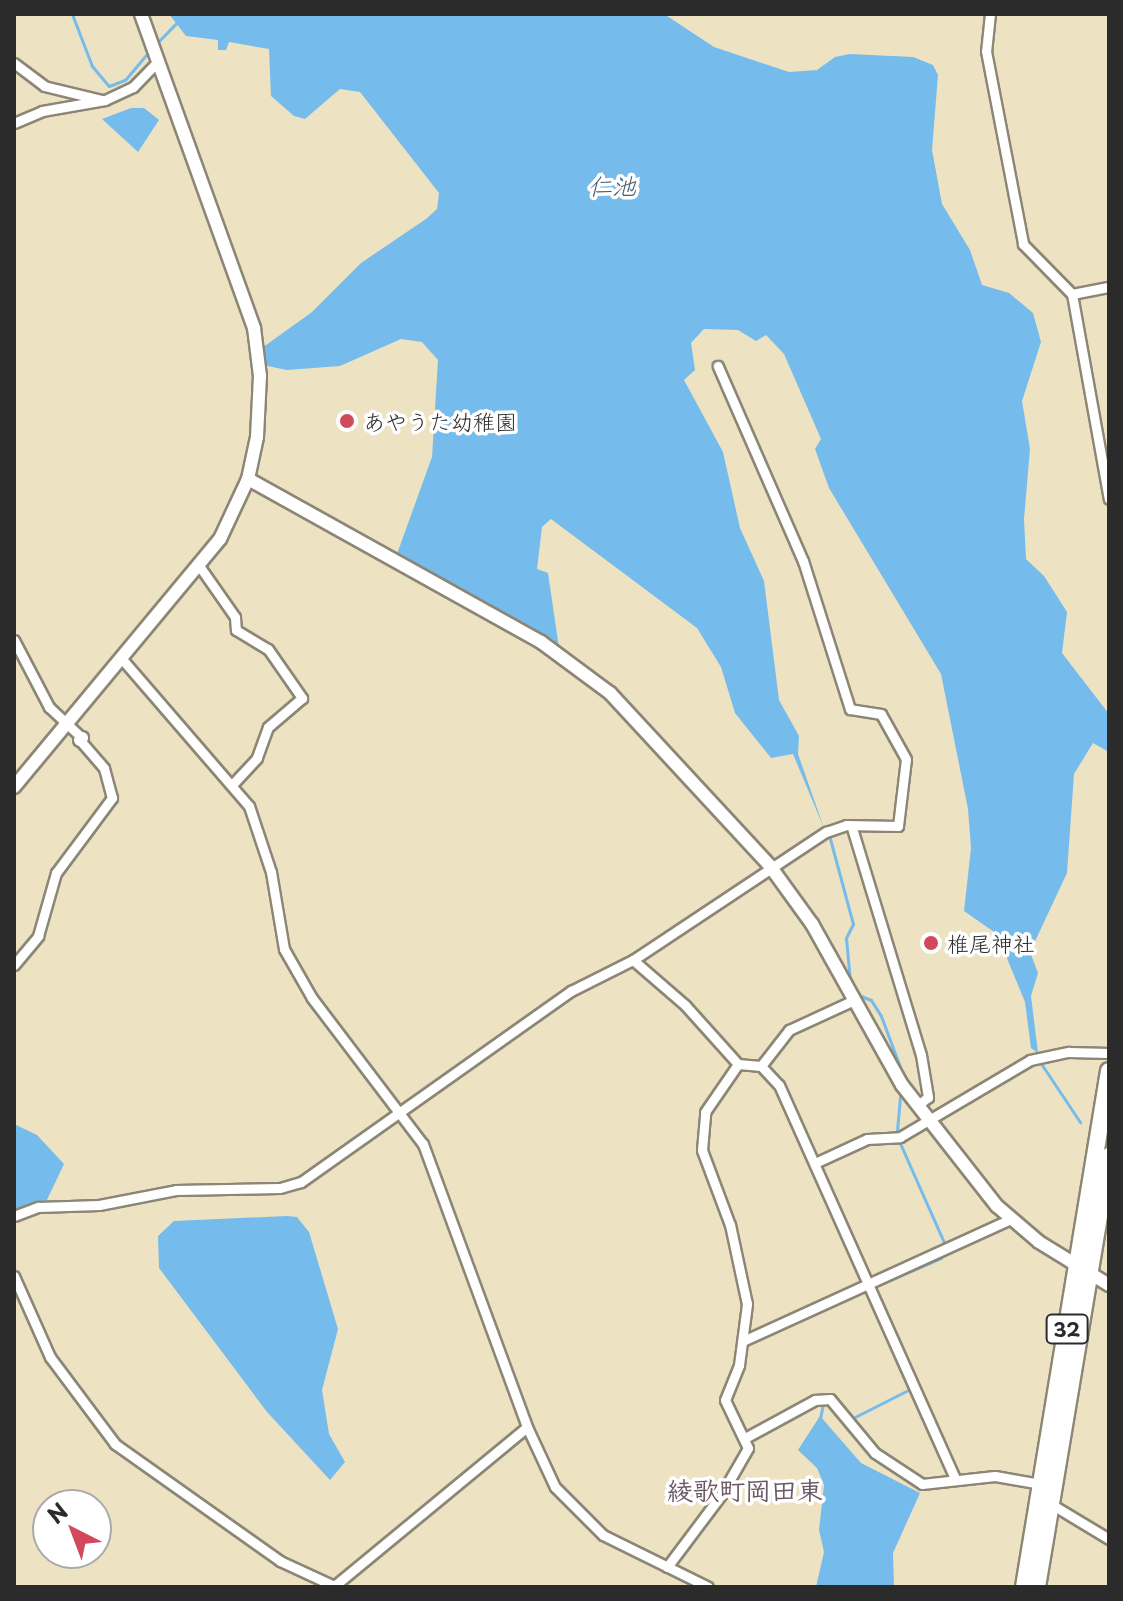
<!DOCTYPE html>
<meta charset="utf-8">
<style>
body{margin:0}
#map{position:relative;width:1123px;height:1601px;overflow:hidden;background:#ede2c1;font-family:"Playpen Sans","Klee One",sans-serif}
div>[style]{position:absolute}
[style*='--x']{left:calc(var(--x)*1px);top:calc(var(--y)*1px);width:calc(var(--w)*1px);rotate:calc(var(--a)*1deg)}
.water>*{inset:0;background:#75bcec}
.stream>*{height:3px;margin:-1.5px;padding:0 1.5px;transform-origin:1.5px;border-radius:1.5px;background:#75bcec}
.roads{filter:drop-shadow(2px 0 #8c8676) drop-shadow(-2px 0 #8c8676) drop-shadow(0 2px #8c8676) drop-shadow(0 -2px #8c8676)}
.street>*{height:9px;margin:-4.5px;padding:0 4.5px;transform-origin:4.5px;border-radius:4.5px;background:#fff}
.secondary>*{height:12px;margin:-6px;padding:0 6px;transform-origin:6px;border-radius:6px;background:#fff}
.highway>*{height:16px;margin:-8px;padding:0 8px;transform-origin:8px;border-radius:8px;background:#fff}
.dots>*{width:22px;height:22px;translate:-50% -50%;box-sizing:border-box;border:4px solid #fff;border-radius:50%}
span{translate:-50% -50%;white-space:nowrap;text-align:center;line-height:1.15;-webkit-text-stroke:7px #fff;paint-order:stroke}
.shield-label span{padding:2px 6px;background:#fff;border:2px solid;border-radius:6px;-webkit-text-stroke-width:0}
.shield-label{font-size:20px;color:#2b2b2b;font-weight:700}
.poi-label{font-size:22px;color:#2b2b2b}
.left{translate:0 -50%;text-align:left}
.water-label{font-size:24px;color:#455e6f;font-style:italic}
.quarter-label{font-size:26px;color:#6c5966;font-weight:700}
.frame{position:absolute;inset:0;border:16px solid #2b2b2b;pointer-events:none}
.north{position:absolute;left:32px;top:1489px;width:80px;height:80px;box-sizing:border-box;background:#fff;border:2px solid #aaa;border-radius:50%;rotate:318deg;font-size:22px;font-weight:700;line-height:32px;text-align:center;color:#2b2b2b}
.north::after{content:'';display:block;margin:auto;width:28px;height:36px;background:#d1495b;clip-path:polygon(50% 0,100% 100%,50% 72%,0 100%)}
</style>
<div id="map">
<div class="water">
<div style="clip-path:polygon(169px 14px,664px 14px,714px 47px,789px 72px,817px 70px,835px 57px,850px 54px,913px 57px,933px 65px,938px 75px,932px 150px,942px 204px,970px 250px,982px 285px,1009px 293px,1033px 313px,1041px 342px,1022px 401px,1030px 449px,1024px 519px,1026px 559px,1044px 576px,1067px 612px,1062px 653px,1109px 714px,1109px 752px,1093px 743px,1074px 774px,1067px 873px,1030px 952px,1038px 973px,1031px 996px,1038px 1053px,1031px 1048px,1025px 1002px,997px 934px,964px 911px,971px 848px,968px 809px,941px 674px,829px 488px,815px 449px,821px 439px,784px 354px,766px 335px,756px 341px,738px 330px,704px 329px,691px 343px,695px 370px,684px 380px,723px 452px,740px 528px,764px 581px,779px 700px,799px 736px,798px 754px,824px 828px,793px 754px,771px 758px,735px 713px,721px 667px,697px 628px,551px 519px,542px 527px,537px 569px,548px 573px,559px 648px,397px 554px,432px 457px,438px 360px,422px 342px,401px 339px,340px 366px,287px 370px,263px 365px,262px 348px,312px 312px,361px 263px,426px 219px,437px 209px,439px 193px,360px 92px,340px 89px,305px 119px,294px 116px,271px 96px,269px 49px,229px 42px,226px 50px,218px 50px,218px 40px,186px 36px)"></div>
<div style="clip-path:polygon(131px 108px,144px 108px,159px 120px,138px 152px,102px 119px)"></div>
<div style="clip-path:polygon(14px 1124px,37px 1135px,64px 1164px,45px 1204px,14px 1213px)"></div>
<div style="clip-path:polygon(287px 1216px,297px 1217px,309px 1232px,338px 1329px,322px 1390px,329px 1434px,345px 1462px,330px 1480px,267px 1412px,159px 1268px,158px 1236px,174px 1221px)"></div>
<div style="clip-path:polygon(820px 1416px,861px 1463px,920px 1493px,893px 1553px,894px 1587px,816px 1587px,824px 1552px,819px 1530px,824px 1485px,817px 1468px,798px 1450px)"></div>
</div>
<div class="stream">
<div style="--x:72;--y:14;--w:56;--a:69"></div>
<div style="--x:92;--y:66;--w:26;--a:50"></div>
<div style="--x:109;--y:86;--w:17;--a:-21"></div>
<div style="--x:125;--y:80;--w:40;--a:-50"></div>
<div style="--x:156;--y:44;--w:29;--a:-46"></div>
<div style="--x:829;--y:835;--w:92;--a:74.9"></div>
<div style="--x:853;--y:924;--w:16;--a:117"></div>
<div style="--x:846;--y:938;--w:43;--a:84.7"></div>
<div style="--x:858;--y:995;--w:14;--a:21"></div>
<div style="--x:871;--y:1000;--w:19;--a:58"></div>
<div style="--x:881;--y:1016;--w:54;--a:69.6"></div>
<div style="--x:1038;--y:1059;--w:76;--a:56.3"></div>
<div style="--x:897;--y:1131;--w:35;--a:-85"></div>
<div style="--x:899;--y:1141;--w:114;--a:66.1"></div>
<div style="--x:876;--y:1286;--w:71;--a:-23.3"></div>
<div style="--x:866;--y:1292;--w:51;--a:65.5"></div>
<div style="--x:820;--y:1419;--w:16;--a:-79"></div>
<div style="--x:849;--y:1420;--w:68;--a:-26.9"></div>
</div>
<div class="roads">
<div class="street">
<div style="--x:990;--y:14;--w:37;--a:96"></div>
<div style="--x:986;--y:51;--w:197;--a:79.1"></div>
<div style="--x:1023;--y:244;--w:70;--a:45.6"></div>
<div style="--x:1072;--y:294;--w:208;--a:79.8"></div>
<div style="--x:14;--y:63;--w:38;--a:37"></div>
<div style="--x:44;--y:86;--w:60;--a:13.6"></div>
<div style="--x:14;--y:123;--w:30;--a:-23"></div>
<div style="--x:42;--y:111;--w:64;--a:-9.9"></div>
<div style="--x:105;--y:100;--w:31;--a:-25"></div>
<div style="--x:133;--y:87;--w:33;--a:-46"></div>
<div style="--x:1072;--y:294;--w:38;--a:-11"></div>
<div style="--x:200;--y:567;--w:61;--a:55"></div>
<div style="--x:235;--y:617;--w:13;--a:86"></div>
<div style="--x:236;--y:630;--w:37;--a:31"></div>
<div style="--x:268;--y:649;--w:60;--a:55.2"></div>
<div style="--x:302;--y:698;--w:45;--a:139.5"></div>
<div style="--x:268;--y:727;--w:33;--a:110"></div>
<div style="--x:257;--y:758;--w:34;--a:133"></div>
<div style="--x:14;--y:640;--w:76;--a:62.4"></div>
<div style="--x:49;--y:707;--w:45;--a:43.2"></div>
<div style="--x:122;--y:659;--w:194;--a:49.2"></div>
<div style="--x:249;--y:806;--w:70;--a:71.6"></div>
<div style="--x:271;--y:872;--w:78;--a:80.4"></div>
<div style="--x:284;--y:949;--w:56;--a:60.3"></div>
<div style="--x:312;--y:998;--w:183;--a:52.8"></div>
<div style="--x:423;--y:1144;--w:302;--a:69.8"></div>
<div style="--x:527;--y:1427;--w:66;--a:65"></div>
<div style="--x:555;--y:1487;--w:68;--a:45"></div>
<div style="--x:603;--y:1535;--w:117;--a:26.3"></div>
<div style="--x:852;--y:828;--w:237;--a:73.1"></div>
<div style="--x:921;--y:1055;--w:43;--a:80.5"></div>
<div style="--x:928;--y:1097;--w:13;--a:141"></div>
<div style="--x:633;--y:960;--w:69;--a:40.9"></div>
<div style="--x:685;--y:1005;--w:79;--a:48.1"></div>
<div style="--x:738;--y:1064;--w:23;--a:5"></div>
<div style="--x:761;--y:1066;--w:26;--a:47"></div>
<div style="--x:779;--y:1085;--w:432;--a:65.9"></div>
<div style="--x:14;--y:965;--w:38;--a:-50"></div>
<div style="--x:38;--y:936;--w:66;--a:-74.1"></div>
<div style="--x:56;--y:873;--w:94;--a:-53.3"></div>
<div style="--x:112;--y:798;--w:31;--a:-105"></div>
<div style="--x:104;--y:768;--w:37;--a:-131"></div>
<div style="--x:761;--y:1066;--w:46;--a:-52.1"></div>
<div style="--x:789;--y:1030;--w:72;--a:-24.8"></div>
<div style="--x:815;--y:1163;--w:57;--a:-24.8"></div>
<div style="--x:867;--y:1139;--w:33;--a:-3"></div>
<div style="--x:900;--y:1137;--w:151;--a:-30.6"></div>
<div style="--x:1030;--y:1060;--w:40;--a:-12"></div>
<div style="--x:1069;--y:1052;--w:40;--a:1.4"></div>
<div style="--x:14;--y:1216;--w:26;--a:-21"></div>
<div style="--x:38;--y:1207;--w:61;--a:-1.9"></div>
<div style="--x:99;--y:1205;--w:78;--a:-11"></div>
<div style="--x:176;--y:1190;--w:104;--a:-1.1"></div>
<div style="--x:280;--y:1188;--w:22;--a:-16"></div>
<div style="--x:301;--y:1182;--w:331;--a:-35.3"></div>
<div style="--x:571;--y:991;--w:69;--a:-26.6"></div>
<div style="--x:633;--y:960;--w:232;--a:-33.6"></div>
<div style="--x:826;--y:832;--w:21;--a:-19"></div>
<div style="--x:846;--y:825;--w:52;--a:1.1"></div>
<div style="--x:898;--y:826;--w:67;--a:-83.2"></div>
<div style="--x:906;--y:759;--w:51;--a:-119.1"></div>
<div style="--x:881;--y:714;--w:31;--a:-171"></div>
<div style="--x:850;--y:709;--w:155;--a:-107.6"></div>
<div style="--x:803;--y:561;--w:213;--a:-113.6"></div>
<div style="--x:14;--y:1276;--w:89;--a:66"></div>
<div style="--x:50;--y:1357;--w:109;--a:53.2"></div>
<div style="--x:115;--y:1444;--w:202;--a:35.3"></div>
<div style="--x:280;--y:1561;--w:60;--a:24.8"></div>
<div style="--x:745;--y:1340;--w:291;--a:-24.5"></div>
<div style="--x:745;--y:1438;--w:80;--a:-28.5"></div>
<div style="--x:815;--y:1400;--w:15;--a:-4"></div>
<div style="--x:830;--y:1399;--w:70;--a:50.2"></div>
<div style="--x:875;--y:1453;--w:56;--a:33.4"></div>
<div style="--x:922;--y:1484;--w:73;--a:-6.3"></div>
<div style="--x:995;--y:1476;--w:47;--a:9.9"></div>
<div style="--x:1051;--y:1504;--w:68;--a:31.1"></div>
<div style="--x:667;--y:1567;--w:90;--a:-53.1"></div>
<div style="--x:721;--y:1495;--w:54;--a:-60.1"></div>
<div style="--x:748;--y:1448;--w:53;--a:-115.6"></div>
<div style="--x:725;--y:1400;--w:38;--a:-68"></div>
<div style="--x:739;--y:1365;--w:62;--a:-82.5"></div>
<div style="--x:747;--y:1304;--w:81;--a:-102.1"></div>
<div style="--x:730;--y:1225;--w:80;--a:-110.5"></div>
<div style="--x:702;--y:1150;--w:38;--a:-85"></div>
<div style="--x:705;--y:1112;--w:58;--a:-55.5"></div>
<div style="--x:333;--y:1587;--w:251;--a:-39.5"></div>
</div>
<div class="secondary">
<div style="--x:248;--y:479;--w:335;--a:29.1"></div>
<div style="--x:541;--y:642;--w:86;--a:36.5"></div>
<div style="--x:610;--y:693;--w:236;--a:47.2"></div>
<div style="--x:770;--y:866;--w:72;--a:54.1"></div>
<div style="--x:812;--y:924;--w:184;--a:60.8"></div>
<div style="--x:902;--y:1085;--w:154;--a:51.9"></div>
<div style="--x:997;--y:1206;--w:55;--a:40.6"></div>
<div style="--x:1039;--y:1242;--w:82;--a:31.6"></div>
<div style="--x:80;--y:740;--w:3;--a:-45"></div>
<div style="--x:14;--y:787;--w:322;--a:-50.3"></div>
<div style="--x:220;--y:539;--w:66;--a:-65"></div>
<div style="--x:248;--y:479;--w:43;--a:-77.9"></div>
<div style="--x:257;--y:437;--w:61;--a:-87.2"></div>
<div style="--x:260;--y:376;--w:48;--a:-97.1"></div>
<div style="--x:254;--y:328;--w:334;--a:-109.8"></div>
</div>
<div class="highway">
<div style="--x:1024;--y:1587;--w:523;--a:-80.65"></div>
<div style="--x:1037;--y:1587;--w:437;--a:-80.5"></div>
</div>
</div>
<div class="dots">
<div style="left:347px;top:421px;background:#d1495b"></div>
<div style="left:931px;top:943px;background:#d1495b"></div>
</div>
<div class="shield-label">
<span style="left:1067px;top:1329px">32</span>
</div>
<div class="poi-label">
<span class="left" style="left:363px;top:421px">あやうた幼稚園</span>
<span class="left" style="left:947px;top:943px">椎尾神社</span>
</div>
<div class="water-label">
<span style="left:612px;top:186px">仁池</span>
</div>
<div class="quarter-label">
<span style="left:745px;top:1490px">綾歌町岡田東</span>
</div>
<div class="frame"></div>
<div class="north">N</div>
</div>
